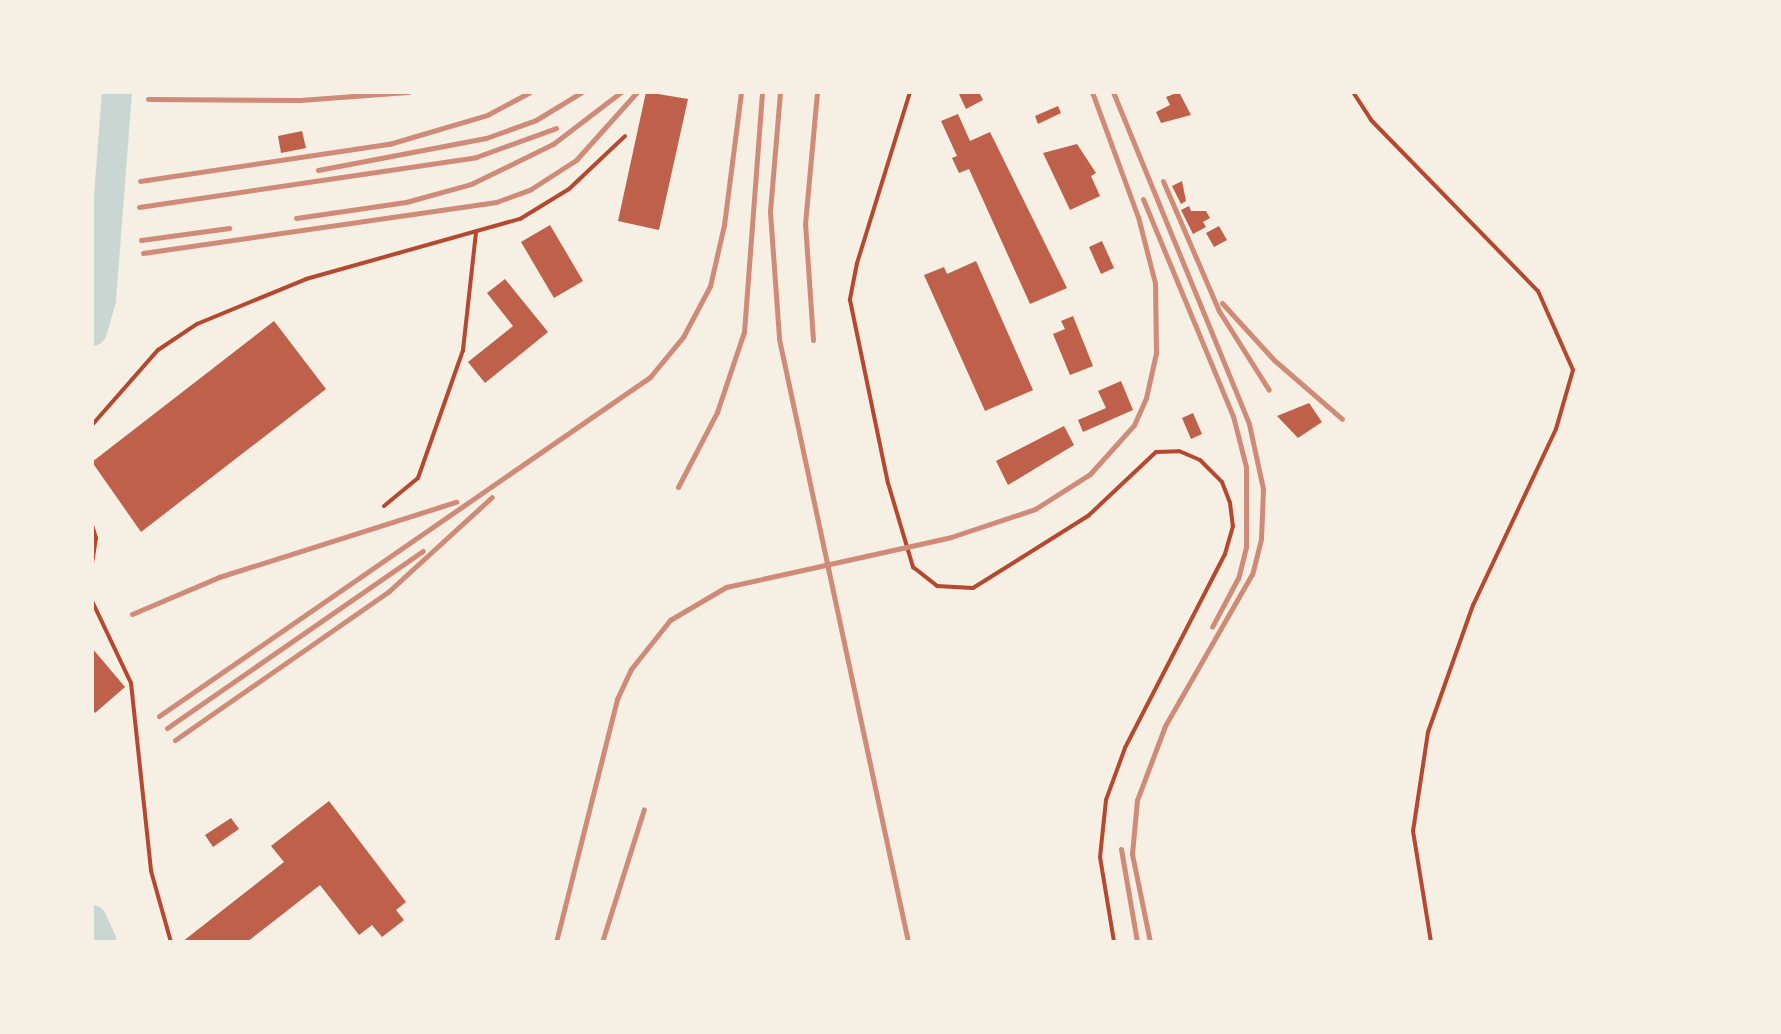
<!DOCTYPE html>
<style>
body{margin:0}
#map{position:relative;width:1781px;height:1034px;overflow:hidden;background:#f6efe4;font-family:Mulish,sans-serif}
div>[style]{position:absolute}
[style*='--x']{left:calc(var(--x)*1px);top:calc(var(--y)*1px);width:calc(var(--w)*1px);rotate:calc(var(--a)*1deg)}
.river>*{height:30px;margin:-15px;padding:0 15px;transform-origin:15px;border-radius:15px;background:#c9d6d2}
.building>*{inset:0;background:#bf614a}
.service>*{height:4px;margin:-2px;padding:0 2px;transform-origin:2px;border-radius:2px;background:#b5482f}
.rail>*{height:5px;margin:-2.5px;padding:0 2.5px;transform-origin:2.5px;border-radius:2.5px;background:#cf8b77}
span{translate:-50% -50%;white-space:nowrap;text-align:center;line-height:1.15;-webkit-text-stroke:8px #f6efe4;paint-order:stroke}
.frame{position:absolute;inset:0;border:94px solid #f6efe4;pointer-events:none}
</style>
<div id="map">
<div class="river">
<div style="--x:92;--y:331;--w:32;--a:-74"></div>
<div style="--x:101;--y:300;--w:209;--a:-85.6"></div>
<div style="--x:92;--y:920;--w:24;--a:66"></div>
</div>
<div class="building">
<div style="clip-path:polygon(646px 92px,688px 99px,659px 230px,618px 221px)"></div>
<div style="clip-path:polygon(958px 92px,979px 92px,983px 100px,966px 109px)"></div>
<div style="clip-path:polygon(1179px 92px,1191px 115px,1161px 123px,1156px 112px,1170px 105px,1166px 97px)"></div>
<div style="clip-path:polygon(1058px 106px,1061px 113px,1038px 124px,1035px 116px)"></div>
<div style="clip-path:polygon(958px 114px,970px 141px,990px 132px,1067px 288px,1030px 304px,969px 169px,959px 173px,952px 158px,957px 156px,941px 121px)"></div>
<div style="clip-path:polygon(302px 131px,306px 148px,281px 153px,278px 136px)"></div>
<div style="clip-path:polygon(1077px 144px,1096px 173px,1091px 176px,1100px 196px,1070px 210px,1043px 153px)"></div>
<div style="clip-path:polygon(1182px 181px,1186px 201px,1181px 204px,1172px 186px)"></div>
<div style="clip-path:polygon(1189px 206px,1191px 211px,1206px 211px,1210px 218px,1203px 222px,1206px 227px,1193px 234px,1181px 210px)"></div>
<div style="clip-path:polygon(550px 225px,583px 281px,554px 298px,521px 242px)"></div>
<div style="clip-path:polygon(1219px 226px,1227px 240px,1214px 247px,1206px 233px)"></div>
<div style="clip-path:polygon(1102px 241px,1114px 268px,1101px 274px,1089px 247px)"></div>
<div style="clip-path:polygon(976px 261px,1033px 390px,985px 411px,924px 275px,944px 267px,947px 274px)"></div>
<div style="clip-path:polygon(505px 279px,548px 332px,485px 383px,468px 362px,513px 326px,487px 293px)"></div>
<div style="clip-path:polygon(1073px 316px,1093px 366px,1070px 375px,1053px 334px,1065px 329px,1061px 321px)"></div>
<div style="clip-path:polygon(274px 321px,326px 389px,141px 532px,92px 462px)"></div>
<div style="clip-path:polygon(1121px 381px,1133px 410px,1083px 432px,1078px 420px,1106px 408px,1098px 391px)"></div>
<div style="clip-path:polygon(1309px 403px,1322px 422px,1298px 438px,1277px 416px)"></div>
<div style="clip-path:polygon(1193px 413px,1202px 434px,1191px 439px,1182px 418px)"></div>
<div style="clip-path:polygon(1064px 426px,1074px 445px,1008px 485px,996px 461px)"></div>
<div style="clip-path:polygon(92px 648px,125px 687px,95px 713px,92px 709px)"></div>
<div style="clip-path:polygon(329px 801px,406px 902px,396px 910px,404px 920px,382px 937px,372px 925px,359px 935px,320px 885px,247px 942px,182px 942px,284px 862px,271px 846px)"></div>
<div style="clip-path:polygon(231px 818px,239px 829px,213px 847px,205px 835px)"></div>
</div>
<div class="service">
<div style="--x:910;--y:92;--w:179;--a:107.2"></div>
<div style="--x:857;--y:263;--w:38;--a:101"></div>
<div style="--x:850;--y:300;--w:187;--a:78.3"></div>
<div style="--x:888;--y:483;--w:88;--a:73.4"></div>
<div style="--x:913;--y:567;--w:31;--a:38"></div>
<div style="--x:937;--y:586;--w:36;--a:3"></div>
<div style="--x:973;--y:588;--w:136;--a:-32.1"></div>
<div style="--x:1088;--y:516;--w:93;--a:-43.3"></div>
<div style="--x:1156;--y:452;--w:23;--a:-2"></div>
<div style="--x:1179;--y:451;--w:23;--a:23"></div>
<div style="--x:1200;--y:460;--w:31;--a:45"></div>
<div style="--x:1222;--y:482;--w:22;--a:69"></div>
<div style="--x:1230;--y:503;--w:23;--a:83"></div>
<div style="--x:1233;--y:526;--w:29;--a:106"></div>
<div style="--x:1225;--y:554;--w:218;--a:117.3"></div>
<div style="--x:1125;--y:748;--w:55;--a:110.1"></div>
<div style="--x:1106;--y:800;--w:57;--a:96"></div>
<div style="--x:1100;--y:857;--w:86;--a:80.6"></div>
<div style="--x:1353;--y:92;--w:33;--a:57"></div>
<div style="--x:1371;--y:120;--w:239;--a:45.7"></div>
<div style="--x:1538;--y:291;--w:86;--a:66.1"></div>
<div style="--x:1573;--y:370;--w:61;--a:106.1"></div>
<div style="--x:1556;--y:429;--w:195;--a:115.2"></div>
<div style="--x:1473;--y:605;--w:135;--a:109.5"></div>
<div style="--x:1428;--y:732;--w:100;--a:98.6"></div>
<div style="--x:1413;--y:831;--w:112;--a:80.8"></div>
<div style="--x:92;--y:425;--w:100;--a:-48.7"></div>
<div style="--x:158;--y:350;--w:47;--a:-33.7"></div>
<div style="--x:197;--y:324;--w:118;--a:-22.4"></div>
<div style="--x:306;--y:279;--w:222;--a:-15.7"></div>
<div style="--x:520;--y:219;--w:57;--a:-31.5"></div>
<div style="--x:569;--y:189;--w:77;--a:-43.4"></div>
<div style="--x:384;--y:506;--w:44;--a:-39.5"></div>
<div style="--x:418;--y:478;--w:136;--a:-70.6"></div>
<div style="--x:463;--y:350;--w:118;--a:-83.7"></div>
<div style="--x:92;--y:525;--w:14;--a:73"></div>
<div style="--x:96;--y:538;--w:26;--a:99"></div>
<div style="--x:92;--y:601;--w:91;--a:64.6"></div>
<div style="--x:131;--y:683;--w:189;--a:83.9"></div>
<div style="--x:151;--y:871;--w:74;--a:74.3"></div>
</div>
<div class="rail">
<div style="--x:780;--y:92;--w:120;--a:94.8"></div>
<div style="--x:770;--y:212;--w:127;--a:85.9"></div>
<div style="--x:779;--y:339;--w:617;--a:77.92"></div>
<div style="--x:1113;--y:92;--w:359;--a:67.7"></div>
<div style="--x:1249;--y:424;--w:66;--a:77.8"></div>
<div style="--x:1263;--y:489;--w:50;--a:92.3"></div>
<div style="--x:1261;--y:539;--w:36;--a:104"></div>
<div style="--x:1252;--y:574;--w:175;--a:119.8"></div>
<div style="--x:1165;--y:726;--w:79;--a:110.7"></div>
<div style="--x:1137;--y:800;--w:54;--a:95.3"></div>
<div style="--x:1132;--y:854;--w:90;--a:78.4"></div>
<div style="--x:148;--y:99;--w:152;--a:0.4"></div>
<div style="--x:300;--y:100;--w:108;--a:-4.2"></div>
<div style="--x:318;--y:170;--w:171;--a:-10.8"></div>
<div style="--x:486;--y:138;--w:53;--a:-19.8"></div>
<div style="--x:536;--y:120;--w:54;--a:-31.3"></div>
<div style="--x:140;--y:181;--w:252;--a:-8.5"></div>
<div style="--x:389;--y:144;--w:102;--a:-16.5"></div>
<div style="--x:487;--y:115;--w:49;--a:-28.1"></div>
<div style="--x:1163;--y:181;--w:142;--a:66.7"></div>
<div style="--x:1219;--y:311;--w:93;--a:57.7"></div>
<div style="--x:1143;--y:199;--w:235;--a:67.5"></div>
<div style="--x:1233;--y:416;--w:53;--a:75.7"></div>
<div style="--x:1246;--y:467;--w:80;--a:90"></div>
<div style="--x:1246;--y:547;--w:32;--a:104"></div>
<div style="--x:1238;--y:578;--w:55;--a:118"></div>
<div style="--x:139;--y:207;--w:341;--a:-8.4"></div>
<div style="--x:476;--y:157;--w:85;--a:-19.9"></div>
<div style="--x:296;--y:218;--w:111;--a:-8.3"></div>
<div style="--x:406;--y:202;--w:67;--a:-15.5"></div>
<div style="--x:471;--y:184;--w:91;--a:-26"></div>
<div style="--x:553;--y:144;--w:86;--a:-37.4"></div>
<div style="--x:141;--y:240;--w:89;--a:-7.8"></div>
<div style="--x:143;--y:253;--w:357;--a:-8.2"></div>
<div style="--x:496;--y:202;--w:37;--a:-20"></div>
<div style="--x:531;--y:189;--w:54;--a:-32.8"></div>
<div style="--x:576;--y:160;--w:91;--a:-48.1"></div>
<div style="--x:1222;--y:303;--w:77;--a:47.6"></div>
<div style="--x:1274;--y:360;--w:90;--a:40.9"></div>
<div style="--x:813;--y:340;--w:116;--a:-93.9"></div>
<div style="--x:805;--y:224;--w:133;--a:-84.8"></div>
<div style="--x:678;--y:487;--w:85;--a:-62.5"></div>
<div style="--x:717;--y:412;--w:84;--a:-71.4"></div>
<div style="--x:744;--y:332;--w:241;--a:-85.7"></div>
<div style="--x:132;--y:614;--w:95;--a:-23"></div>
<div style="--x:219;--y:577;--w:249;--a:-17.6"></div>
<div style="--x:159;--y:716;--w:597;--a:-34.62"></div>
<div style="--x:650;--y:377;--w:52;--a:-50.5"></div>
<div style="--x:683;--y:337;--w:58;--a:-62.1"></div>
<div style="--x:710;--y:286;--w:63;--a:-77.1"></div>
<div style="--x:724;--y:225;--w:134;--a:-82.7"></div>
<div style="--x:167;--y:728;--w:311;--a:-34.7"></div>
<div style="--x:175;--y:740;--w:261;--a:-34.8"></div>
<div style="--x:389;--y:591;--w:139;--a:-42.4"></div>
<div style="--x:1121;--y:849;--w:94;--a:80.2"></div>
<div style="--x:556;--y:942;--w:251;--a:-75.9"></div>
<div style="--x:617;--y:699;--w:33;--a:-65"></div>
<div style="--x:631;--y:669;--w:63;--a:-51.5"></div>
<div style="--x:670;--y:620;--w:65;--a:-30.5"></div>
<div style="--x:726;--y:587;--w:230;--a:-12.5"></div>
<div style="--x:951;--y:537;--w:89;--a:-18.4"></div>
<div style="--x:1035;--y:509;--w:65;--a:-32.5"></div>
<div style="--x:1090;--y:474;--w:66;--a:-48.1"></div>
<div style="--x:1134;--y:425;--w:30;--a:-66"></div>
<div style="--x:1146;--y:398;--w:46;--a:-77.5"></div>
<div style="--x:1156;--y:353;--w:70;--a:-90.8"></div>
<div style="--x:1155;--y:283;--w:68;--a:-104.4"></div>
<div style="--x:1138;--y:217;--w:133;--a:-110.2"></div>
<div style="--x:602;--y:942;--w:139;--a:-72.5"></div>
</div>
<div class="frame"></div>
</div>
